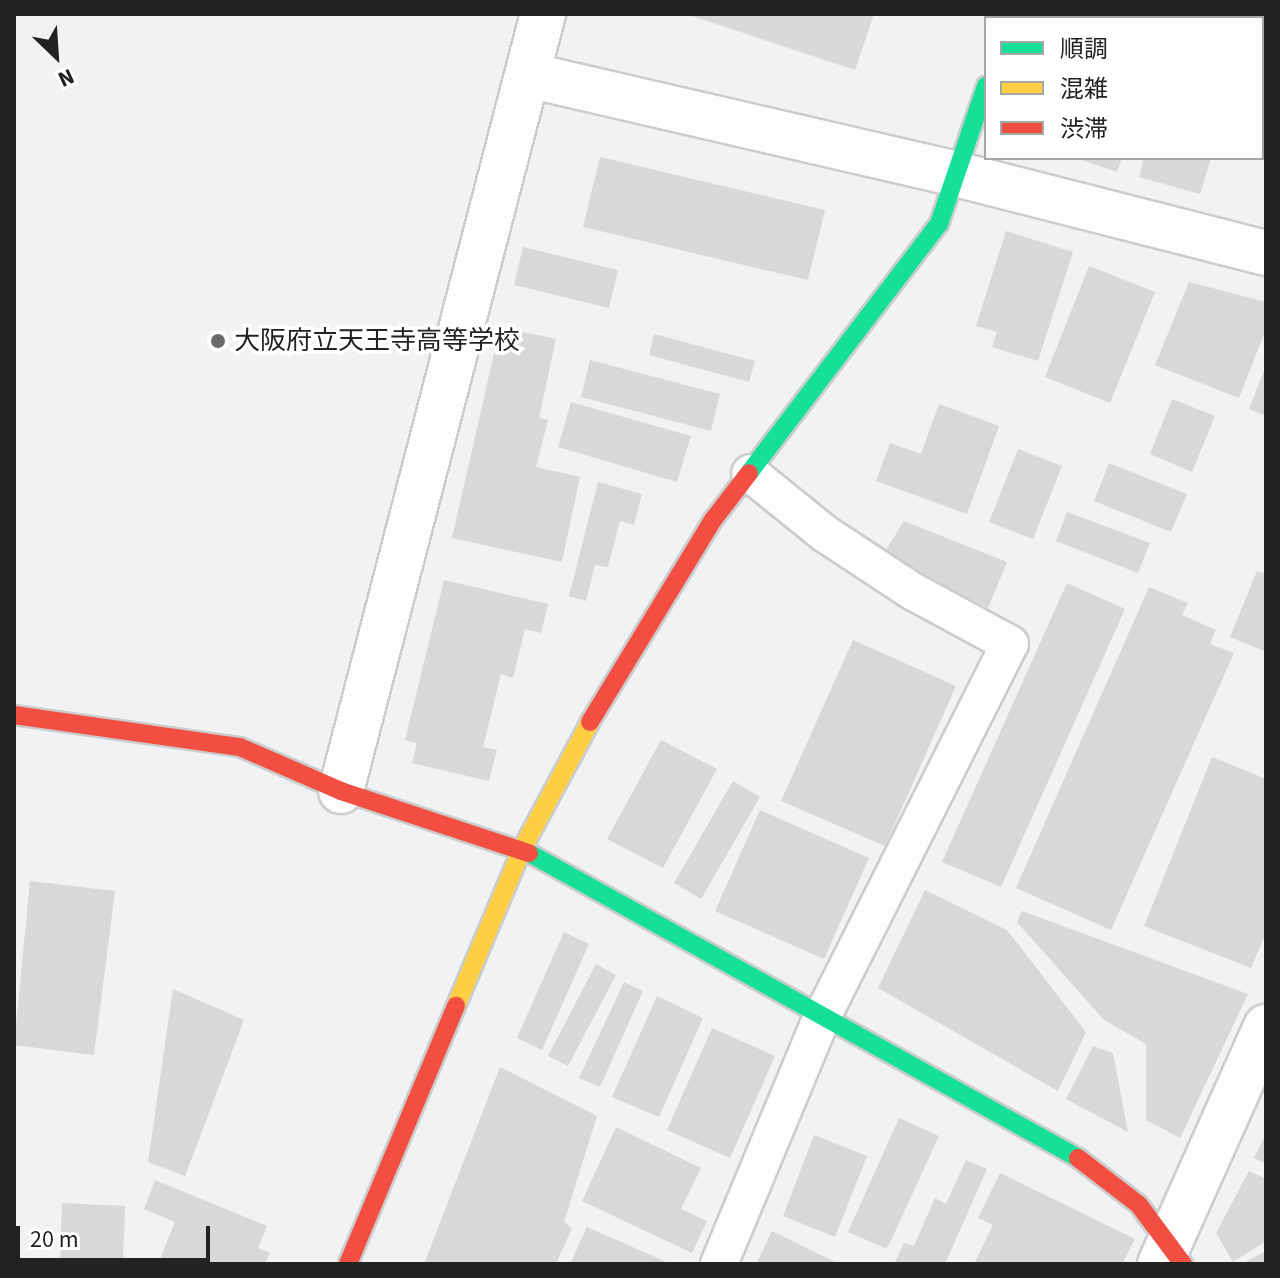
<!DOCTYPE html>
<meta charset="utf-8">
<style>
body{margin:0}
#map{position:relative;width:1280px;height:1278px;overflow:hidden;background:#f0f2f3;font-family:"Source Sans 3","Noto Sans JP",sans-serif}
div>[style]{position:absolute}
[style*='--x']{left:calc(var(--x)*1px);top:calc(var(--y)*1px);width:calc(var(--w)*1px);rotate:calc(var(--a)*1deg)}
.building>*{inset:0;background:#d7d8d8}
.roads{filter:drop-shadow(2px 0 #cbcdcd) drop-shadow(-2px 0 #cbcdcd) drop-shadow(0 2px #cbcdcd) drop-shadow(0 -2px #cbcdcd)}
.lane>*{height:36px;margin:-18px;padding:0 18px;transform-origin:18px;border-radius:18px;background:#fdfdfd}
.street>*{height:44px;margin:-22px;padding:0 22px;transform-origin:22px;border-radius:22px;background:#fdfdfd}
.fast>*{height:18px;margin:-9px;padding:0 9px;transform-origin:9px;border-radius:9px;background:#16e098}
.slow>*{height:18px;margin:-9px;padding:0 9px;transform-origin:9px;border-radius:9px;background:#ffcf43}
.jam>*{height:18px;margin:-9px;padding:0 9px;transform-origin:9px;border-radius:9px;background:#f24e42}
.dots>*{width:22px;height:22px;translate:-50% -50%;box-sizing:border-box;border:4px solid #fff;border-radius:50%}
span{translate:-50% -50%;white-space:nowrap;text-align:center;line-height:1.15;-webkit-text-stroke:7px #fff;paint-order:stroke}
.poi-label{font-size:26px;color:#212222}
.left{translate:0 -50%;text-align:left}
.frame{position:absolute;inset:0;border:16px solid #212222;pointer-events:none}
.legend{position:absolute;left:984px;top:16px;width:280px;height:144px;box-sizing:border-box;background:#fff;border:2px solid #a6a7a7;margin:0;padding:10px 14px;list-style:none;font-size:24px;color:#212222}
.legend li{display:flex;align-items:center;gap:16px;height:40px}
.legend b{width:40px;border:2px solid #a6a7a7}
.north{position:absolute;left:16px;top:16px;width:80px;height:80px;-webkit-text-stroke:6px #fff;paint-order:stroke;rotate:155deg;font-size:22px;font-weight:700;line-height:32px;text-align:center;color:#212222}
.north::after{content:'';display:block;margin:auto;width:28px;height:36px;background:#212222;clip-path:polygon(50% 0,100% 100%,50% 72%,0 100%)}
.scale{position:absolute;left:16px;top:1226px;width:194px;height:36px;box-sizing:border-box;border:4px solid #212222;border-top:0;padding-left:10px;font-size:24px;line-height:28px;white-space:nowrap;color:#212222;-webkit-text-stroke:6px #fff;paint-order:stroke}
</style>
<div id="map">
<div class="building">
<div style="clip-path:polygon(686px 14px,874px 14px,855px 70px)"></div>
<div style="clip-path:polygon(1106px 14px,1140px 14px,1138px 18px)"></div>
<div style="clip-path:polygon(1148px 14px,1252px 14px,1250px 18px)"></div>
<div style="clip-path:polygon(600px 157px,825px 210px,808px 280px,583px 227px)"></div>
<div style="clip-path:polygon(1076px 158px,1122px 158px,1117px 172px)"></div>
<div style="clip-path:polygon(1144px 158px,1211px 158px,1200px 194px,1139px 177px)"></div>
<div style="clip-path:polygon(1006px 231px,1073px 252px,1038px 361px,992px 347px,997px 332px,976px 326px)"></div>
<div style="clip-path:polygon(523px 247px,618px 270px,609px 308px,514px 285px)"></div>
<div style="clip-path:polygon(1089px 266px,1155px 292px,1110px 403px,1045px 377px)"></div>
<div style="clip-path:polygon(1189px 282px,1266px 302px,1266px 329px,1239px 398px,1155px 365px)"></div>
<div style="clip-path:polygon(500px 327px,556px 339px,539px 418px,548px 420px,536px 467px,580px 477px,562px 562px,452px 538px)"></div>
<div style="clip-path:polygon(654px 334px,755px 361px,749px 382px,649px 355px)"></div>
<div style="clip-path:polygon(590px 360px,720px 394px,711px 431px,581px 397px)"></div>
<div style="clip-path:polygon(1266px 366px,1266px 416px,1249px 409px)"></div>
<div style="clip-path:polygon(1172px 399px,1215px 416px,1192px 472px,1150px 454px)"></div>
<div style="clip-path:polygon(571px 402px,691px 436px,677px 482px,558px 447px)"></div>
<div style="clip-path:polygon(939px 404px,999px 426px,967px 514px,876px 481px,890px 443px,921px 454px)"></div>
<div style="clip-path:polygon(1018px 449px,1062px 466px,1033px 539px,989px 522px)"></div>
<div style="clip-path:polygon(1109px 463px,1187px 494px,1171px 532px,1094px 501px)"></div>
<div style="clip-path:polygon(598px 482px,642px 494px,634px 525px,620px 521px,608px 567px,595px 565px,586px 601px,569px 596px)"></div>
<div style="clip-path:polygon(1067px 512px,1150px 543px,1138px 573px,1056px 541px)"></div>
<div style="clip-path:polygon(904px 521px,1007px 562px,988px 608px,883px 555px)"></div>
<div style="clip-path:polygon(1257px 571px,1266px 574px,1266px 652px,1230px 637px)"></div>
<div style="clip-path:polygon(444px 580px,548px 604px,541px 633px,525px 629px,513px 678px,501px 674px,483px 747px,497px 750px,489px 781px,412px 763px,417px 743px,405px 740px)"></div>
<div style="clip-path:polygon(1067px 583px,1125px 609px,1001px 887px,942px 862px)"></div>
<div style="clip-path:polygon(1149px 587px,1188px 603px,1182px 615px,1216px 630px,1210px 644px,1234px 653px,1111px 930px,1016px 888px)"></div>
<div style="clip-path:polygon(853px 640px,956px 686px,885px 846px,781px 801px)"></div>
<div style="clip-path:polygon(661px 740px,717px 769px,663px 868px,607px 839px)"></div>
<div style="clip-path:polygon(1212px 757px,1266px 779px,1266px 933px,1251px 968px,1144px 926px)"></div>
<div style="clip-path:polygon(733px 781px,760px 797px,701px 899px,674px 883px)"></div>
<div style="clip-path:polygon(760px 810px,869px 858px,824px 959px,715px 911px)"></div>
<div style="clip-path:polygon(30px 881px,115px 891px,94px 1055px,14px 1045px)"></div>
<div style="clip-path:polygon(925px 890px,1007px 930px,1086px 1032px,1058px 1091px,878px 988px)"></div>
<div style="clip-path:polygon(1022px 911px,1248px 994px,1180px 1138px,1146px 1120px,1146px 1044px,1104px 1020px,1017px 922px)"></div>
<div style="clip-path:polygon(564px 932px,589px 944px,542px 1050px,517px 1038px)"></div>
<div style="clip-path:polygon(596px 964px,616px 975px,568px 1066px,548px 1056px)"></div>
<div style="clip-path:polygon(624px 982px,643px 991px,600px 1087px,579px 1078px)"></div>
<div style="clip-path:polygon(173px 989px,244px 1020px,185px 1176px,148px 1162px)"></div>
<div style="clip-path:polygon(657px 996px,703px 1018px,659px 1117px,612px 1097px)"></div>
<div style="clip-path:polygon(712px 1028px,775px 1056px,730px 1158px,667px 1130px)"></div>
<div style="clip-path:polygon(1093px 1046px,1113px 1053px,1128px 1132px,1066px 1099px)"></div>
<div style="clip-path:polygon(500px 1067px,597px 1116px,564px 1222px,572px 1228px,556px 1264px,424px 1264px)"></div>
<div style="clip-path:polygon(899px 1118px,939px 1136px,887px 1249px,848px 1232px)"></div>
<div style="clip-path:polygon(616px 1127px,701px 1168px,681px 1209px,707px 1221px,692px 1253px,582px 1201px)"></div>
<div style="clip-path:polygon(1266px 1133px,1266px 1164px,1254px 1158px)"></div>
<div style="clip-path:polygon(814px 1135px,867px 1156px,835px 1237px,783px 1216px)"></div>
<div style="clip-path:polygon(966px 1160px,987px 1169px,945px 1264px,894px 1264px,904px 1243px,914px 1246px,935px 1198px,946px 1204px)"></div>
<div style="clip-path:polygon(1249px 1171px,1266px 1179px,1266px 1241px,1233px 1262px,1216px 1233px)"></div>
<div style="clip-path:polygon(1000px 1173px,1135px 1239px,1122px 1264px,974px 1264px,993px 1225px,978px 1218px)"></div>
<div style="clip-path:polygon(155px 1180px,267px 1226px,258px 1248px,270px 1253px,265px 1264px,158px 1264px,175px 1222px,144px 1209px)"></div>
<div style="clip-path:polygon(62px 1203px,125px 1206px,123px 1264px,60px 1264px)"></div>
<div style="clip-path:polygon(587px 1227px,671px 1264px,570px 1264px)"></div>
<div style="clip-path:polygon(772px 1231px,839px 1264px,756px 1264px)"></div>
<div style="clip-path:polygon(1266px 1251px,1266px 1264px,1242px 1264px)"></div>
</div>
<div class="roads">
<div class="lane">
<div style="--x:719;--y:1264;--w:265;--a:-67.4"></div>
<div style="--x:821;--y:1019;--w:420;--a:-63.3"></div>
<div style="--x:1010;--y:644;--w:111;--a:-151.6"></div>
<div style="--x:912;--y:591;--w:105;--a:-146.6"></div>
<div style="--x:824;--y:533;--w:95;--a:-141"></div>
</div>
<div class="street">
<div style="--x:528;--y:75;--w:439;--a:13"></div>
<div style="--x:956;--y:174;--w:320;--a:14.3"></div>
<div style="--x:341;--y:791;--w:803;--a:-75.43"></div>
<div style="--x:1160;--y:1264;--w:260;--a:-65.9"></div>
</div>
<div class="fast">
<div style="--x:749;--y:473;--w:313;--a:-52.7"></div>
<div style="--x:939;--y:224;--w:146;--a:-71.2"></div>
<div style="--x:529;--y:853;--w:628;--a:29.05"></div>
</div>
<div class="slow">
<div style="--x:1009;--y:18;--w:4;--a:-76"></div>
<div style="--x:456;--y:1006;--w:170;--a:-67.2"></div>
<div style="--x:522;--y:849;--w:144;--a:-61.8"></div>
</div>
<div class="jam">
<div style="--x:14;--y:715;--w:228;--a:8.1"></div>
<div style="--x:240;--y:747;--w:110;--a:23.5"></div>
<div style="--x:341;--y:791;--w:198;--a:18.3"></div>
<div style="--x:590;--y:722;--w:237;--a:-58.7"></div>
<div style="--x:713;--y:520;--w:59;--a:-52.5"></div>
<div style="--x:1078;--y:1158;--w:77;--a:37.6"></div>
<div style="--x:1139;--y:1205;--w:74;--a:53.3"></div>
<div style="--x:348;--y:1264;--w:280;--a:-67.3"></div>
</div>
</div>
<div class="dots">
<div style="left:218px;top:341px;background:#696b6b"></div>
</div>
<div class="poi-label">
<span class="left" style="left:234px;top:341px">大阪府立天王寺高等学校</span>
</div>
<div class="frame"></div>
<ul class="legend">
<li><b style="height:10px;background:#16e098"></b>順調</li>
<li><b style="height:10px;background:#ffcf43"></b>混雑</li>
<li><b style="height:10px;background:#f24e42"></b>渋滞</li>
</ul>
<div class="north">N</div>
<div class="scale">20 m</div>
</div>
